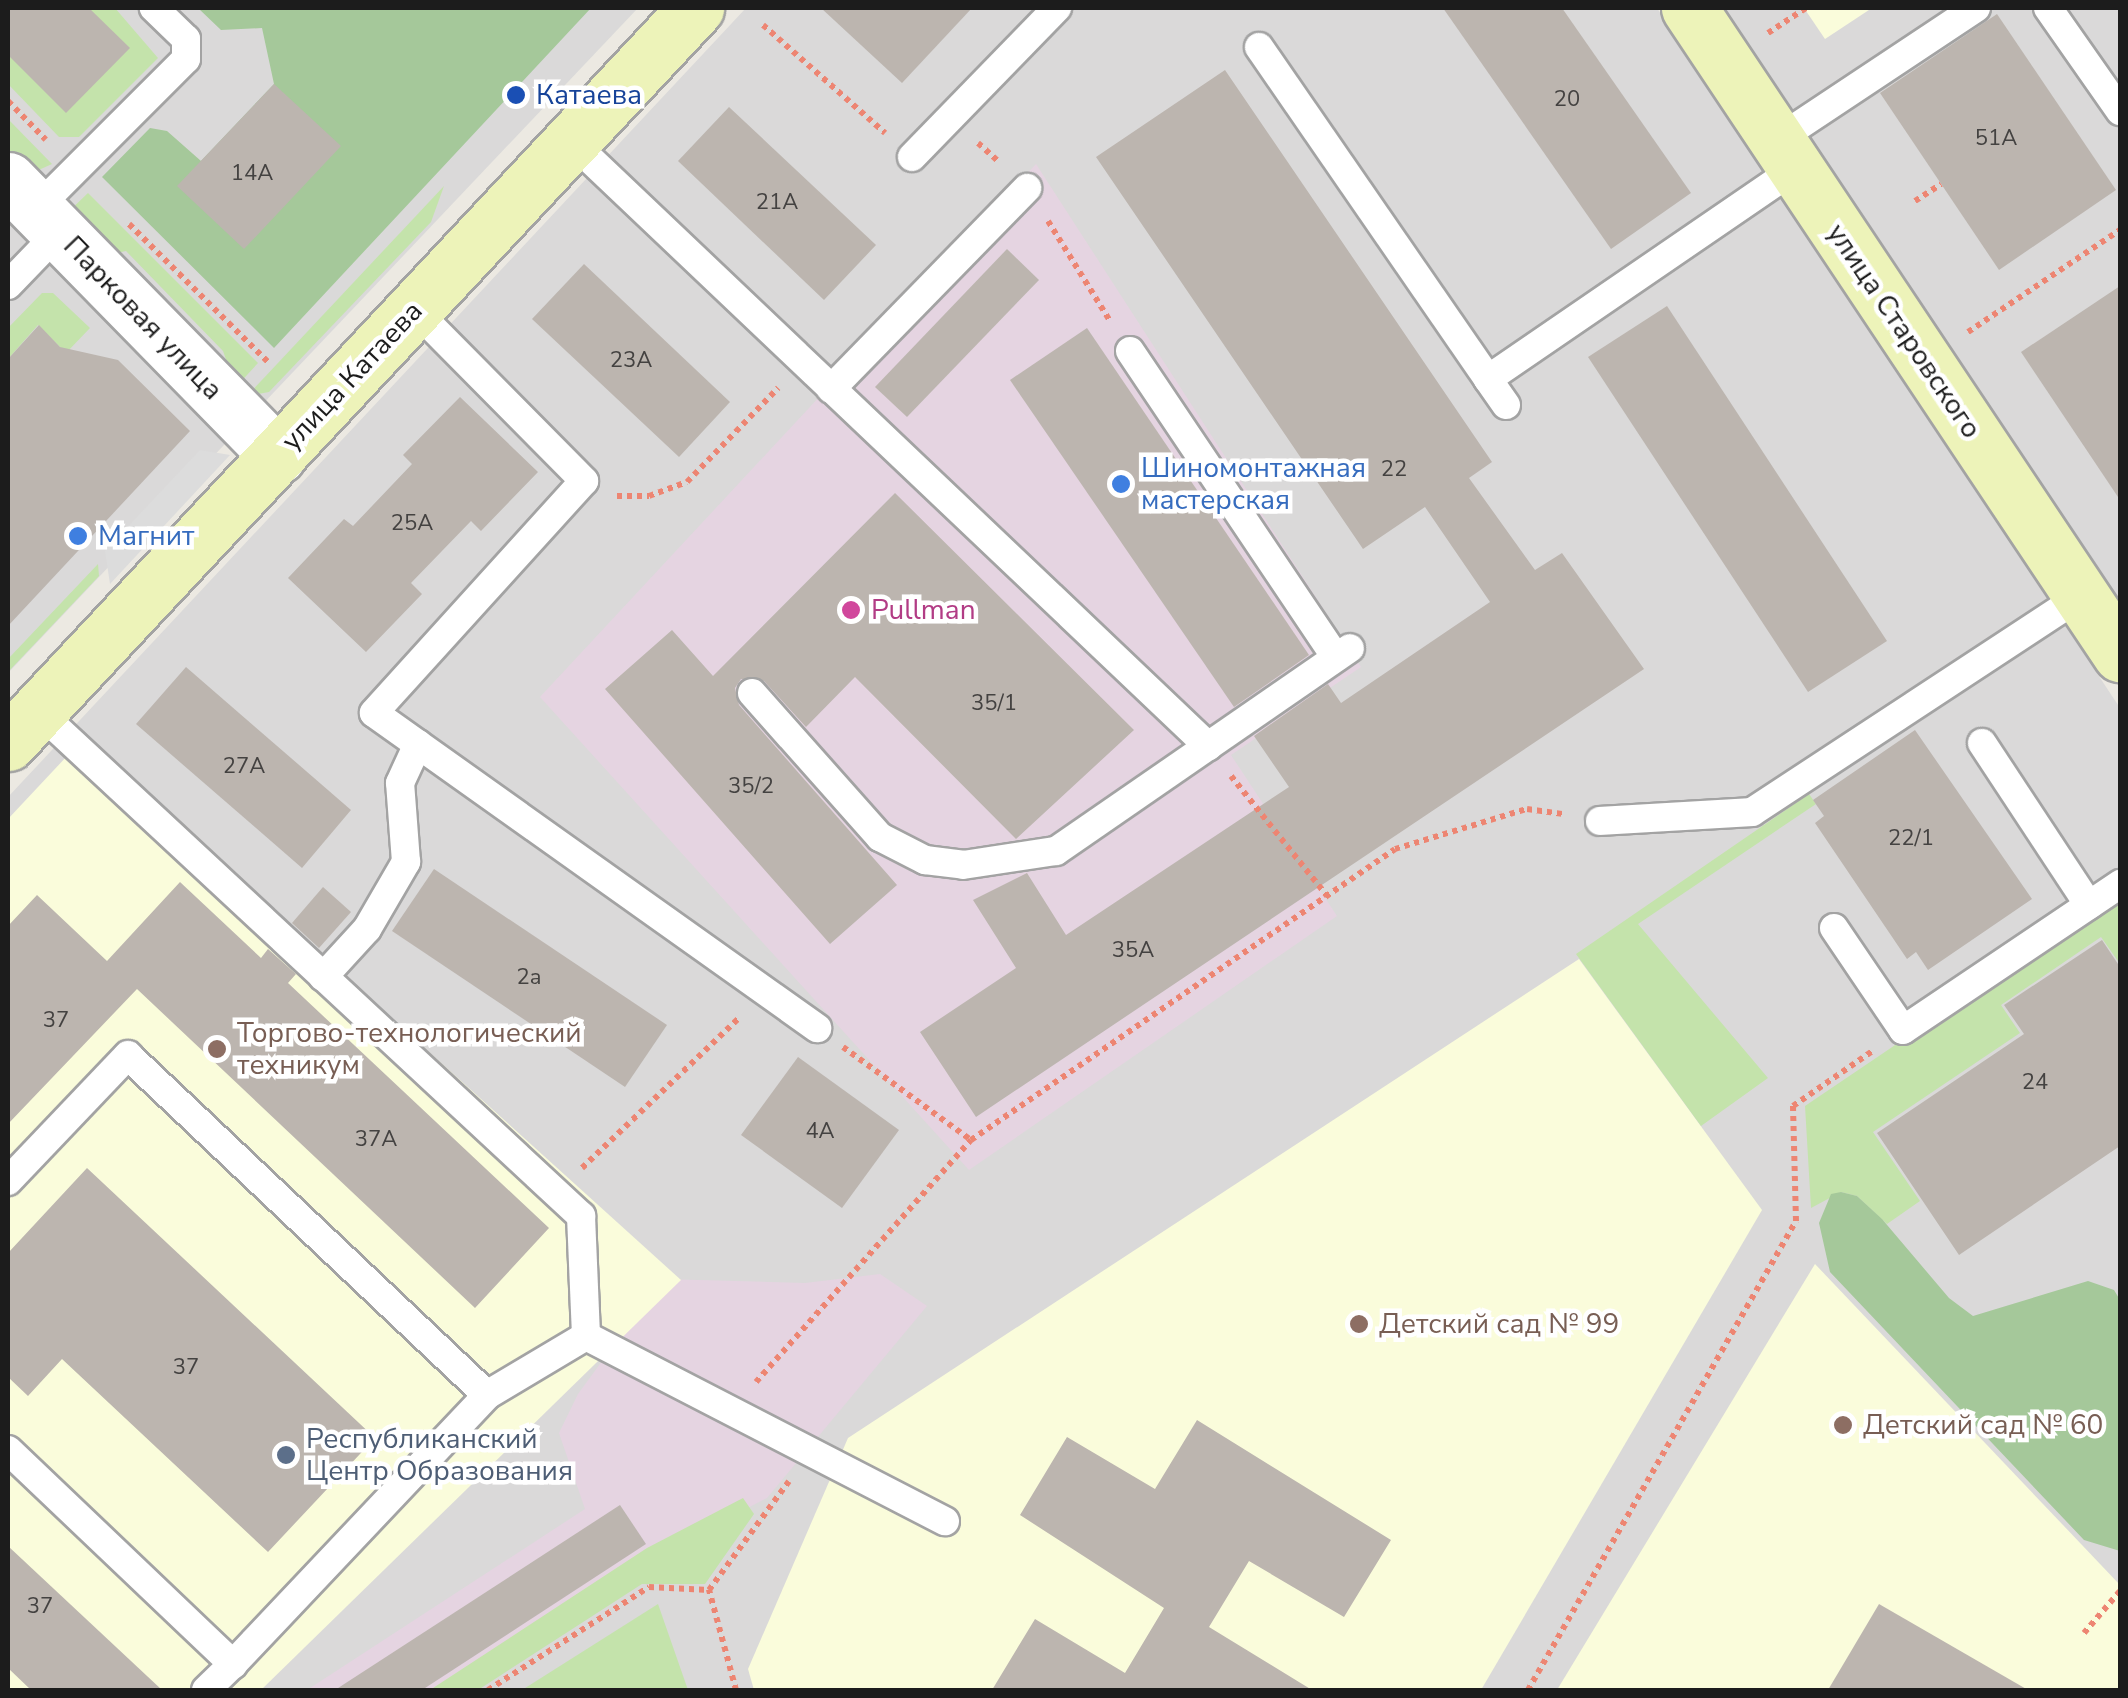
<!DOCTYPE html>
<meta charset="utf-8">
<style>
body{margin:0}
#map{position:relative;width:2128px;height:1698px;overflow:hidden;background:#ece9e2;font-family:"Nunito Sans",sans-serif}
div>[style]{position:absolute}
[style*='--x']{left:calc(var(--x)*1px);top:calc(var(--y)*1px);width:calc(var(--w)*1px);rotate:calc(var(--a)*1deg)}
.residential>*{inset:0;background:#dad9d9}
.industrial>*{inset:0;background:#e5d4e1}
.education>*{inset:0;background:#fafcdb}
.grass>*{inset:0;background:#c4e3ab}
.forest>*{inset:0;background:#a5c89a}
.parking>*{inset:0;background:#dcdcdc}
.building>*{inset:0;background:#bcb5af}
.path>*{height:6px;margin-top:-3px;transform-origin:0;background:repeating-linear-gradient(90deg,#ed8572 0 5px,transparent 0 10px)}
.roads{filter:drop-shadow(2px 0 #a3a3a3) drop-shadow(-2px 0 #a3a3a3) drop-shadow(0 2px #a3a3a3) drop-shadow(0 -2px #a3a3a3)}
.lane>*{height:28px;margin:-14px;padding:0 14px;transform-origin:14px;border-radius:14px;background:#fff}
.street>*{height:55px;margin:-27.5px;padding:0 27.5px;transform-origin:27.5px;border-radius:27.5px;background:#fff}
.secondary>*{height:55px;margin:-27.5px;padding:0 27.5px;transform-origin:27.5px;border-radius:27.5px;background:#edf3b9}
.dots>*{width:28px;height:28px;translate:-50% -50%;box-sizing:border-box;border:5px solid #fff;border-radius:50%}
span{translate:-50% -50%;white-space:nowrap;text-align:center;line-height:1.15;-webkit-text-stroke:9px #fff;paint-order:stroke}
.number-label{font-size:22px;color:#444241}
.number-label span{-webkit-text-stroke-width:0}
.transit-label{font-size:28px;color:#164399}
.left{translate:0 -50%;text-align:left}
.street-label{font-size:28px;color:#1c1c1c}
.shop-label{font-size:28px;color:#366cbe}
.hotel-label{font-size:28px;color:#b23c85}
.education-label{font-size:28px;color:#785e54}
.service-label{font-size:28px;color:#4e5e75}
.frame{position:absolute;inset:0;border:10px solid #1c1c1c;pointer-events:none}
</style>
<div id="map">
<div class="residential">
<div style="clip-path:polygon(8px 8px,638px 8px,8px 673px)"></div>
<div style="clip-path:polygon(746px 8px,1657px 8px,2120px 708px,2120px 1690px,8px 1690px,8px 797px)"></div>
<div style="clip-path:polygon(1718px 8px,2120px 8px,2120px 616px)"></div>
</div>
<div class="industrial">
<div style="clip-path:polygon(1036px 164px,1361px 667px,1231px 755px,1337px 916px,969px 1170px,540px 697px)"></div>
<div style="clip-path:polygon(880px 1274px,927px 1306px,767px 1498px,668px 1549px,451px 1690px,307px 1690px,585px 1509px,559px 1433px,578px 1394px,662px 1279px,805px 1283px)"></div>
</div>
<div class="education">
<div style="clip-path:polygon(1804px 8px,1872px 8px,1825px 39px)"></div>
<div style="clip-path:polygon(83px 739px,681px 1280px,261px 1690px,8px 1690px,8px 819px)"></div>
<div style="clip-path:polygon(1579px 959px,1762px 1210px,1481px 1690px,754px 1690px,748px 1669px,848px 1438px)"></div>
<div style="clip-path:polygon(1815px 1264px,2120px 1585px,2120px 1690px,1557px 1690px)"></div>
</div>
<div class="grass">
<div style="clip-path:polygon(8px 8px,115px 8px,158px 58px,79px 137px,59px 137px,8px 84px)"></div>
<div style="clip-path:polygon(8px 119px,52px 164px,32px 173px,8px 149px)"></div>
<div style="clip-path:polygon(444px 186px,431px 222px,269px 392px,247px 396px)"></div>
<div style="clip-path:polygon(88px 193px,258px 363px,236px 387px,223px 351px,126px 251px,103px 256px,63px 217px)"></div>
<div style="clip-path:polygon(42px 293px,53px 293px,90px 328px,66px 353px,38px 325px,8px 359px,8px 328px)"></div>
<div style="clip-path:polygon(98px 564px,99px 576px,8px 672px,8px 659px)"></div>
<div style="clip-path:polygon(1809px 794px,1816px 804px,1638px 924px,1768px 1078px,1701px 1126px,1576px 954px)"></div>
<div style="clip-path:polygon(2120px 893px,2120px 964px,2101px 937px,2001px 1005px,2020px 1033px,1873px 1132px,1920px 1201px,1887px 1224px,1857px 1196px,1841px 1192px,1811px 1208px,1805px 1106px)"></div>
<div style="clip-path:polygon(743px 1498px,754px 1514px,705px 1584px,642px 1584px,478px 1690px,430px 1690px,647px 1548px)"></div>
<div style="clip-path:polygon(658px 1604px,688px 1690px,522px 1690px)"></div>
</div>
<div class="forest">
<div style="clip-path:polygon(198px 8px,591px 8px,274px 348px,102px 177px,150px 128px,167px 131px,201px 161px,274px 84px,262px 28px,221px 30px)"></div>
<div style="clip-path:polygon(1841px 1192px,1857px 1196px,1882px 1219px,1949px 1298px,1973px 1316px,2088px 1281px,2114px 1290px,2120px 1300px,2120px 1551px,2084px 1540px,1830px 1272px,1819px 1223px,1831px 1194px)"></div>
</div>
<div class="parking">
<div style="clip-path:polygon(200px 450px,230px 455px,110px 584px,105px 551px)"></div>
</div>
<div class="building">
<div style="clip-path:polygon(8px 8px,89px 8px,130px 48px,66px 113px,8px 55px)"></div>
<div style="clip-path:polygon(821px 8px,972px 8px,902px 83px)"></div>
<div style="clip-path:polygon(1443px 8px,1562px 8px,1691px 193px,1611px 249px)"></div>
<div style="clip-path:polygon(1997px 14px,2116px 190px,1999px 270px,1880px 93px)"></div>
<div style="clip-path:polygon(1225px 70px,1492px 462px,1469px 478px,1535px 570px,1562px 553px,1644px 669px,976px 1117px,920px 1032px,1016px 968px,973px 900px,1027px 873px,1066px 935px,1289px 787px,1254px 736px,1328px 684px,1341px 703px,1490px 602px,1425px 507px,1363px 549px,1096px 157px)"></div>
<div style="clip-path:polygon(274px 84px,341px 146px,244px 249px,177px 186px)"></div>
<div style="clip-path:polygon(729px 107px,876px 245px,824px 300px,678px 161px)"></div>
<div style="clip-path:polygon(1007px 249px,1039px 280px,907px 417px,875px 387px)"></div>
<div style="clip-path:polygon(584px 264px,730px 402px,679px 457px,532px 319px)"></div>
<div style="clip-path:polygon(2120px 286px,2120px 500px,2021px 352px)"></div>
<div style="clip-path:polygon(1667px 306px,1887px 641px,1808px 692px,1588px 357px)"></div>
<div style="clip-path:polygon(39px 325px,60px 347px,118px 360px,190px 431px,8px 626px,8px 359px)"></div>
<div style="clip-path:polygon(1087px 328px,1309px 655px,1234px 707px,1010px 380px)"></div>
<div style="clip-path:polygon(460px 397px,538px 472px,481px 531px,471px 521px,411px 583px,422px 594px,366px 652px,288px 578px,344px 519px,353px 526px,412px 464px,403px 455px)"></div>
<div style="clip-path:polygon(895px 493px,1134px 730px,1016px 839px,855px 677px,806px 727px,764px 681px,741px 679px,735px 688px,739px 705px,897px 885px,830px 944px,605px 689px,672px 630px,713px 676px)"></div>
<div style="clip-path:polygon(186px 667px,351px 810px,302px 868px,136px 724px)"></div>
<div style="clip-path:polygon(1915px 730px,2032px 899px,1928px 970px,1916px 952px,1907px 959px,1815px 823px,1824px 816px,1813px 800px)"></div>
<div style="clip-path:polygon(434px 869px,667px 1025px,625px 1087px,392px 931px)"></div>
<div style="clip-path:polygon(180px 882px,261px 958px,268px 949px,296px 974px,288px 983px,549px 1228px,475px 1308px,137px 989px,8px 1124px,8px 926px,37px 895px,107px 961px)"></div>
<div style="clip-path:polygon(323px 887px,351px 912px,319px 948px,292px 923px)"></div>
<div style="clip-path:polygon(2102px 940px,2120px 967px,2120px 1146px,1959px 1255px,1877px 1133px,2024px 1034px,2004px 1005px)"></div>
<div style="clip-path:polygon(798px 1057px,899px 1130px,842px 1208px,741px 1135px)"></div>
<div style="clip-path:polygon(87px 1168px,375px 1438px,268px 1552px,62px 1359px,28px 1396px,8px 1377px,8px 1253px)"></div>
<div style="clip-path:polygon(1197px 1420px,1391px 1540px,1344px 1617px,1249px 1561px,1209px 1627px,1312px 1690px,992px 1690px,1035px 1619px,1125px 1673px,1164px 1608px,1020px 1515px,1067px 1437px,1155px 1489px)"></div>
<div style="clip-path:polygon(620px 1505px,646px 1544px,422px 1690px,335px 1690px)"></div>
<div style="clip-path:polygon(8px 1546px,162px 1690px,31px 1690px,8px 1668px)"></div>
<div style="clip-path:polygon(1879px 1604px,2028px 1690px,1828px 1690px)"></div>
</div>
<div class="path">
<div style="--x:763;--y:25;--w:163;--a:41.5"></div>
<div style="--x:1768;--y:33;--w:45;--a:-33.3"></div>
<div style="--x:8;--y:101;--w:54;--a:45.7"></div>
<div style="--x:978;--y:143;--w:28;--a:42"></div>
<div style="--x:1915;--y:201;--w:31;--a:-33"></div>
<div style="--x:1048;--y:221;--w:118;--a:58.2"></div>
<div style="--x:129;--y:224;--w:199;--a:44.8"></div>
<div style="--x:1968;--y:332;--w:183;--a:-33.9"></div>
<div style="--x:617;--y:496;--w:32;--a:0"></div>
<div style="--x:649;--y:496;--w:40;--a:-20.2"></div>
<div style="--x:687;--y:482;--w:131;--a:-45.9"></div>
<div style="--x:1231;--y:776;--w:154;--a:51.3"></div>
<div style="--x:843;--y:1047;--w:158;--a:36"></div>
<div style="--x:971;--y:1140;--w:514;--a:-34.46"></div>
<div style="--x:1395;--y:849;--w:138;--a:-16.9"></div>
<div style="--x:1527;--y:809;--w:37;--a:8"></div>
<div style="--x:582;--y:1168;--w:217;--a:-43.7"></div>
<div style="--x:756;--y:1382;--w:324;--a:-48.4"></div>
<div style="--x:2084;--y:1633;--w:55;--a:-49.4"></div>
<div style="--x:488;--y:1690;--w:191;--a:-32.6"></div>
<div style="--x:649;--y:1587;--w:60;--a:2.9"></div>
<div style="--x:736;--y:1690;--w:104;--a:-105.1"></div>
<div style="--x:709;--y:1590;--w:135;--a:-53.7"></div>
<div style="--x:1528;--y:1690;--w:540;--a:-60.26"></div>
<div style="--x:1796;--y:1221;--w:115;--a:-91.5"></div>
<div style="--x:1793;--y:1106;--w:98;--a:-34.7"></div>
</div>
<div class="roads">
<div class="lane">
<div style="--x:2048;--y:8;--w:126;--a:55"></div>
<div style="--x:1259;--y:47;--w:403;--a:55.4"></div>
<div style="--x:1777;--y:140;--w:239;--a:-33.6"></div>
<div style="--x:571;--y:141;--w:879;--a:43.52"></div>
<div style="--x:912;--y:157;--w:208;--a:-45.8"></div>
<div style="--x:36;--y:209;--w:212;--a:-45"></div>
<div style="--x:186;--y:59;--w:20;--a:-90"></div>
<div style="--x:186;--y:39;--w:45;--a:-135.9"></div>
<div style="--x:8;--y:285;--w:74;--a:-46.1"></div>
<div style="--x:414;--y:309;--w:242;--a:45.3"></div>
<div style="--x:584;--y:481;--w:313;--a:132.2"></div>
<div style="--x:374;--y:713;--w:544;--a:35.42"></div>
<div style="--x:1130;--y:351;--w:369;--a:56.1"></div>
<div style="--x:831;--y:389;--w:281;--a:-45.7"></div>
<div style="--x:1506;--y:405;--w:32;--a:-125"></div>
<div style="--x:1488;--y:379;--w:372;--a:-34.4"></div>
<div style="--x:752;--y:693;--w:193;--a:48.4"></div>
<div style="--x:880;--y:837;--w:51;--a:27.1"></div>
<div style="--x:925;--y:860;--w:38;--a:7"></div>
<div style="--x:963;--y:865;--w:94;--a:-8.6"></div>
<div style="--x:1056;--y:851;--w:357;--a:-34.6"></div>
<div style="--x:38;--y:711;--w:742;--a:42.92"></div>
<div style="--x:581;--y:1216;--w:120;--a:87.6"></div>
<div style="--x:586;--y:1336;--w:115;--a:149.2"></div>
<div style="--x:1982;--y:743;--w:194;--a:56.6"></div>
<div style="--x:1600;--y:821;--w:152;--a:-3.4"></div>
<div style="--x:1752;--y:812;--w:395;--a:-33.3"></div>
<div style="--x:1834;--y:928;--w:123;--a:55.9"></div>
<div style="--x:1903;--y:1030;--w:262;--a:-33.9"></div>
<div style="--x:323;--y:977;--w:65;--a:-47.5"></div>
<div style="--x:367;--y:929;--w:78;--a:-59.8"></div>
<div style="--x:406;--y:862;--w:79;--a:-94.3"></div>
<div style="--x:400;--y:783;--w:43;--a:-65.2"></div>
<div style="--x:586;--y:1336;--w:404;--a:27.3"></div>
<div style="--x:8;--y:1450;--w:311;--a:43.6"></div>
<div style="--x:233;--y:1664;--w:370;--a:-46.6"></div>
<div style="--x:487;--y:1395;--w:494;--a:-136.6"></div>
<div style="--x:128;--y:1055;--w:174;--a:133.6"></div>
<div style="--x:206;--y:1690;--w:37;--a:-44"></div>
</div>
<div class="street">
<div style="--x:8;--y:180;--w:386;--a:45.6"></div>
</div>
<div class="secondary">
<div style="--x:1689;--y:8;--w:777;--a:56.29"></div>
<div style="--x:8;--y:743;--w:1007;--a:-46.89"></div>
</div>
</div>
<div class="dots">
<div style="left:516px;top:95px;background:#1a4fb4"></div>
<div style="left:1121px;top:484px;background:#3f7fe0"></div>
<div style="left:78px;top:536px;background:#3f7fe0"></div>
<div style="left:851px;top:610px;background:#d1479c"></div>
<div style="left:217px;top:1049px;background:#8d6e63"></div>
<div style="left:1359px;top:1324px;background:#8d6e63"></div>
<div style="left:1843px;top:1425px;background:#8d6e63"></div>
<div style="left:286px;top:1455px;background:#5c6f8a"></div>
</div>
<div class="number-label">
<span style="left:1567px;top:100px">20</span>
<span style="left:1996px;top:139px">51А</span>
<span style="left:252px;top:174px">14А</span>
<span style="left:777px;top:203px">21А</span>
<span style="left:631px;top:361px">23А</span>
<span style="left:1394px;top:470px">22</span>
<span style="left:412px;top:524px">25А</span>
<span style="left:994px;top:704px">35/1</span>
<span style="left:244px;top:767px">27А</span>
<span style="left:751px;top:787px">35/2</span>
<span style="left:1911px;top:839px">22/1</span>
<span style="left:1133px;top:951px">35А</span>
<span style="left:529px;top:978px">2a</span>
<span style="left:56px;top:1021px">37</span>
<span style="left:2035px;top:1083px">24</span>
<span style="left:820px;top:1132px">4А</span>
<span style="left:376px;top:1140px">37А</span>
<span style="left:186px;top:1368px">37</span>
<span style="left:40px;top:1607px">37</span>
</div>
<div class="transit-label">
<span class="left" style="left:536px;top:95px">Катаева</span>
</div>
<div class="street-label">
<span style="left:143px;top:318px;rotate:46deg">Парковая улица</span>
<span style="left:1904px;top:331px;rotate:56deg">улица Старовского</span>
<span style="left:352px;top:376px;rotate:-47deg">улица Катаева</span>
</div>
<div class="shop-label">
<span class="left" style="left:1141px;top:484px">Шиномонтажная<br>мастерская</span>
<span class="left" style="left:98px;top:536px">Магнит</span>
</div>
<div class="hotel-label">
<span class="left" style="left:871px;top:610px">Pullman</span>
</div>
<div class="education-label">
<span class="left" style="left:237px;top:1049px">Торгово-технологический<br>техникум</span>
<span class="left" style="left:1379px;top:1324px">Детский сад № 99</span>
<span class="left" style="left:1863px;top:1425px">Детский сад № 60</span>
</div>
<div class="service-label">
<span class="left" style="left:306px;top:1455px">Республиканский<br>Центр Образования</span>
</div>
<div class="frame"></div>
</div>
